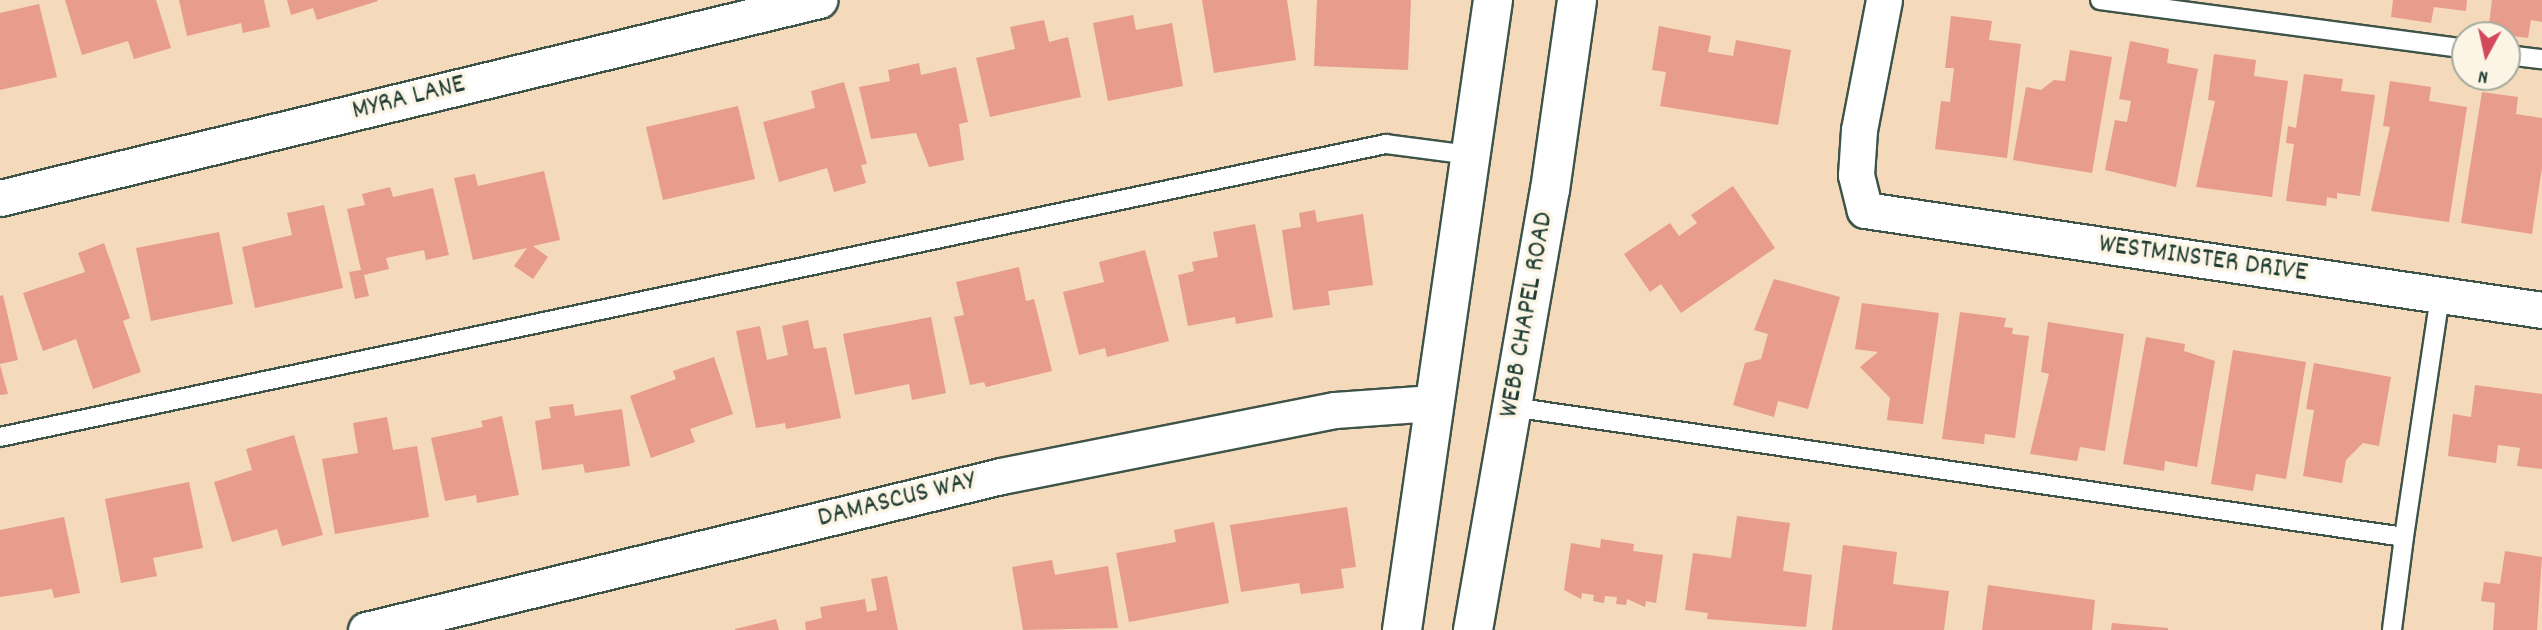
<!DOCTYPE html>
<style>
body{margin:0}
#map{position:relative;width:2542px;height:630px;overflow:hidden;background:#f4d9bb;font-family:Dekko,sans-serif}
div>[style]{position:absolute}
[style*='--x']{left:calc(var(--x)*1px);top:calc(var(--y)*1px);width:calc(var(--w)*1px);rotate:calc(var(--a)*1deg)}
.building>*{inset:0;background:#e79c8c}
.roads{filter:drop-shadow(2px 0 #3f5448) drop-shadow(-2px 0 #3f5448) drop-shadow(0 2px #3f5448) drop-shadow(0 -2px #3f5448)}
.service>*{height:18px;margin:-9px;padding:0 9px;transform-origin:9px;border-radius:9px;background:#fff}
.minor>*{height:35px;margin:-17.5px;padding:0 17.5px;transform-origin:17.5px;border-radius:17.5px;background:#fff}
.secondary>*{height:38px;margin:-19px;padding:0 19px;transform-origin:19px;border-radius:19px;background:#fff}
span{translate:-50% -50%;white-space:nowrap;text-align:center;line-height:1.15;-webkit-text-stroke:7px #fcf5e5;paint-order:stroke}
.street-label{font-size:28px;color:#1f3d34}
.north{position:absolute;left:2451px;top:21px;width:70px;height:70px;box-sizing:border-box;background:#fcf5e5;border:2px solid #a4ab9e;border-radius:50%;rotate:188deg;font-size:19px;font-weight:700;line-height:28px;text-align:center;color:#1f3d34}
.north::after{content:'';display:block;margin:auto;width:24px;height:32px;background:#d1495b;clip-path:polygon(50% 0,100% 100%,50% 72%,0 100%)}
</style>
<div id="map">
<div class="building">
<div style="clip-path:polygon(65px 0,156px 0,171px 48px,134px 59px,128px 41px,82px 55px)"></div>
<div style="clip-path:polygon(179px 0,264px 0,270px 27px,243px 33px,241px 23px,187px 36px)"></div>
<div style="clip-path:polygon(287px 0,377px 0,378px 1px,317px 20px,313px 8px,291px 15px)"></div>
<div style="clip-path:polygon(1202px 0,1287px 0,1296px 60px,1214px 73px)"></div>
<div style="clip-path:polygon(1317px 0,1411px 0,1408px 70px,1314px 66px)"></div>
<div style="clip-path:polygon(2393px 0,2467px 0,2466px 11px,2434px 7px,2431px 23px,2391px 17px)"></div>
<div style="clip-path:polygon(2492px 0,2542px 0,2542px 22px,2531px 20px,2528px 38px,2488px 33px)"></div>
<div style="clip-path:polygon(39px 4px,57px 77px,0 90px,0 13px)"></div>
<div style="clip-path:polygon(1133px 15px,1136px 30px,1172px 23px,1183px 86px,1108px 101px,1093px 23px)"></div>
<div style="clip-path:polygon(1951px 16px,1992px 21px,1989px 40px,2021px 44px,2007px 158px,1935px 149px,1941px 101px,1950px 102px,1954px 68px,1945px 68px)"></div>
<div style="clip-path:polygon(1044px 20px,1049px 42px,1068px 37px,1081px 97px,990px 117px,976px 58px,1015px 49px,1010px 27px)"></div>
<div style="clip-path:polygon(1659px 26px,1711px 36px,1708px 52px,1733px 56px,1736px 40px,1791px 50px,1778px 125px,1660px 106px,1666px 72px,1652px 70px)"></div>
<div style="clip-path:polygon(2130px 41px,2169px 49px,2167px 63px,2198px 69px,2176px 187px,2105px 170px,2115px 120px,2127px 122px,2131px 101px,2119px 99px)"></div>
<div style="clip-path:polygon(2070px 50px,2112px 57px,2092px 173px,2013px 160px,2026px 87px,2041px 90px,2054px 80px,2065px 81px)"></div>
<div style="clip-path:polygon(2214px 54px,2256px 60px,2254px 76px,2288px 81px,2272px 197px,2196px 187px,2215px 101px,2208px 100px)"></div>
<div style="clip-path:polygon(919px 63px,921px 75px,956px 67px,968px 122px,959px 124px,964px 160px,929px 167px,916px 133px,871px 139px,859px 87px,890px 81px,888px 70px)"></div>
<div style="clip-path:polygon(2304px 74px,2343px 79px,2341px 91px,2375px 95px,2360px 196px,2337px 193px,2337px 199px,2327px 197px,2326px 206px,2286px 201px,2294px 144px,2286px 143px,2288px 126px,2296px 128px)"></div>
<div style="clip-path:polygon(2390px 81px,2431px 87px,2429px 101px,2467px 107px,2449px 222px,2371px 211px,2390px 127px,2383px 126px)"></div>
<div style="clip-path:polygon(844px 82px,867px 164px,861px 165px,866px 183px,834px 192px,827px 168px,779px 182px,763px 122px,815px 108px,811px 91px)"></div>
<div style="clip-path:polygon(2482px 92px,2518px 97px,2516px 114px,2542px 118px,2542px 168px,2532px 234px,2461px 223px)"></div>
<div style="clip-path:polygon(738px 106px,755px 179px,663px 200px,646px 127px)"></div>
<div style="clip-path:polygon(544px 171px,560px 240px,533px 246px,548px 257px,533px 279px,514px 266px,527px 248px,473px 260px,454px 178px,475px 174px,478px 186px)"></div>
<div style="clip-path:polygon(1733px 186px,1775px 248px,1681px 313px,1661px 284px,1650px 292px,1624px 254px,1670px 223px,1679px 236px,1697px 223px,1691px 215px)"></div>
<div style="clip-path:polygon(390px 187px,393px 197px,433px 188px,449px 255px,426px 260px,424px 250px,386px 258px,389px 269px,364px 275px,369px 296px,355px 299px,349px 272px,361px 270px,347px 209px,365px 205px,362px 194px)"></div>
<div style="clip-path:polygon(324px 205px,343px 288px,255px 308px,242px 247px,292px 235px,287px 213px)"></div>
<div style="clip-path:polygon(1315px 210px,1317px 222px,1363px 214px,1373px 285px,1328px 291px,1330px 305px,1293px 310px,1282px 230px,1301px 227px,1299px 213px)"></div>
<div style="clip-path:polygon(1255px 224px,1273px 317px,1236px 324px,1235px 317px,1188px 326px,1178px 275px,1194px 271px,1192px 262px,1218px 257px,1213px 232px)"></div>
<div style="clip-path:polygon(219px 232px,233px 304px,151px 321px,136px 248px)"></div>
<div style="clip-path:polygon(104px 243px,130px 318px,123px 321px,141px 372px,93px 389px,76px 339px,43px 351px,23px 293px,85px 272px,78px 253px)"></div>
<div style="clip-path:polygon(1145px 250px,1169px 341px,1107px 357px,1105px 348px,1079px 355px,1063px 292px,1104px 282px,1099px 262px)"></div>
<div style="clip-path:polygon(1019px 267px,1026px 301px,1034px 299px,1052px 371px,986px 387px,984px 382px,970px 385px,954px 317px,964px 315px,956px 282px)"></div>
<div style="clip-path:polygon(1774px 279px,1840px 297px,1808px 409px,1778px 401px,1774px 417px,1733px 405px,1745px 363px,1761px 359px,1768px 334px,1754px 330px)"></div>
<div style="clip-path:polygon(3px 295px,18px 360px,0 364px,0 296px)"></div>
<div style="clip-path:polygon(1862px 303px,1939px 313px,1923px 424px,1887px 420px,1890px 398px,1860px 367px,1878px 352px,1855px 349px)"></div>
<div style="clip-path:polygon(1960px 312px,2006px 318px,2004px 327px,2013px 328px,2012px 334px,2029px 336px,2015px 438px,1985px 434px,1984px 444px,1942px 439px)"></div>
<div style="clip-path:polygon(931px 317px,946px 393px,912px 400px,909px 384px,855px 395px,843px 334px)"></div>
<div style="clip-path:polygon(808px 320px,814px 349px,826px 347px,841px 418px,786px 429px,785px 423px,756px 428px,736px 331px,760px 326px,767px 360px,788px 355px,782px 326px)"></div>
<div style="clip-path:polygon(2048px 322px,2124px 334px,2105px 451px,2080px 447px,2077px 461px,2030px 454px,2049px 374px,2041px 372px)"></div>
<div style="clip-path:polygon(2146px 337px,2185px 344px,2184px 351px,2215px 361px,2197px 467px,2165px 461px,2164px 471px,2123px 464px)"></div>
<div style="clip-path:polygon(2233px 350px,2306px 362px,2286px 479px,2256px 474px,2253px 491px,2211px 484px)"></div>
<div style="clip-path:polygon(714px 357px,733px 414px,690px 429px,695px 442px,651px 458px,630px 396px,676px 379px,673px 371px)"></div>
<div style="clip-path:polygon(2314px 363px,2391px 377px,2379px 446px,2363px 443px,2346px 460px,2342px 483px,2303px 476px,2314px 410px,2306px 409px)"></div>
<div style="clip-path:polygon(0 365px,8px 394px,0 395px)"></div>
<div style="clip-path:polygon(2475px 385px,2542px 394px,2542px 469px,2517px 466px,2520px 448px,2498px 445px,2496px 463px,2448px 456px,2453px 414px,2471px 417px)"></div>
<div style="clip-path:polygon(573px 404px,575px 416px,622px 409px,630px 466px,585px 473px,583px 464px,542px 470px,535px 421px,551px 418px,549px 407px)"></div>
<div style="clip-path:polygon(502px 416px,519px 495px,477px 503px,476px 495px,445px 501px,431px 438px,483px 427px,481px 421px)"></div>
<div style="clip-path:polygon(387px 417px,393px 450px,417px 446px,429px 517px,335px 534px,322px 459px,358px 453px,353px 423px)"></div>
<div style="clip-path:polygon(294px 435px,323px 535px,282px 546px,277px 529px,232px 542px,214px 482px,252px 470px,246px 449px)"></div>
<div style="clip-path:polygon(189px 482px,203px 548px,153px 558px,157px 576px,121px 583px,105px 499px)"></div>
<div style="clip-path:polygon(1347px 507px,1356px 567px,1341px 569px,1344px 588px,1301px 594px,1299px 583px,1241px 592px,1230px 525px)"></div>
<div style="clip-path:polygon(1737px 516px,1790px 523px,1783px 571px,1812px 575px,1806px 627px,1707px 619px,1708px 613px,1685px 610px,1693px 553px,1731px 558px)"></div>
<div style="clip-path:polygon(64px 517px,80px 593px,54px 598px,52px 589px,0 597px,0 530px)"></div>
<div style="clip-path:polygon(1214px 522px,1229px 603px,1129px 622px,1116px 553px,1176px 542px,1174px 530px)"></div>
<div style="clip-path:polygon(1601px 539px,1634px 544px,1633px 551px,1663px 555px,1656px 603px,1646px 601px,1645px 607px,1627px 599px,1626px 605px,1616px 604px,1617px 597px,1605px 596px,1604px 603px,1593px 601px,1594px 595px,1582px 593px,1581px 599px,1564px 590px,1571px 543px,1600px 548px)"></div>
<div style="clip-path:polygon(1843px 545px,1897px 552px,1893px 584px,1949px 591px,1944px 630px,1832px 630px)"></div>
<div style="clip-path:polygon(2505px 551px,2542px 557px,2537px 630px,2493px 630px,2495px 603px,2481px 601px,2484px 582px,2500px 584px)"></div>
<div style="clip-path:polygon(1052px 560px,1055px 575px,1108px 566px,1118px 628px,1023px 630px,1012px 567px)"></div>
<div style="clip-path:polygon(887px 576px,898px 630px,806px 630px,805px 622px,822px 618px,820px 607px,865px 599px,867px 612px,877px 610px,871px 579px)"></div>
<div style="clip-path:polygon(1988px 585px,2095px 600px,2092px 630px,1982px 630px)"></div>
<div style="clip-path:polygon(776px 619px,779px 630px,735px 630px,735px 629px)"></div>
<div style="clip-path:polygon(2112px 623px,2168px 628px,2168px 630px,2111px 630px)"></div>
</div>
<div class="roads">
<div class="service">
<div style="--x:2100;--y:0;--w:368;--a:7.6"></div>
<div style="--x:2507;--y:55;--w:35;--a:7"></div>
<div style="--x:1512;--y:407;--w:901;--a:8.29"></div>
<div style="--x:2404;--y:537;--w:94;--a:97.4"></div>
<div style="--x:0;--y:437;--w:1417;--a:-11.94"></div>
<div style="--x:1386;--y:144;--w:84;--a:7.5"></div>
<div style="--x:2404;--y:537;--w:245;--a:-81.5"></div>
</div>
<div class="minor">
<div style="--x:1884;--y:0;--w:132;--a:100.9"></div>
<div style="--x:1859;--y:130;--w:45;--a:93.8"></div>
<div style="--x:1856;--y:175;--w:36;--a:76"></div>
<div style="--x:1865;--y:210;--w:684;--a:8.4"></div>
<div style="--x:0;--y:198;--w:843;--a:-13.59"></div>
<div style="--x:366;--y:630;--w:653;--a:-13.63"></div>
<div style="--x:1001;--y:476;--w:340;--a:-11.2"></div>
<div style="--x:1335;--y:410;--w:98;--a:-4.1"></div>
</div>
<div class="secondary">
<div style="--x:1402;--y:630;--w:637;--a:-81.78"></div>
<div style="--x:1473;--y:630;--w:447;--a:-80.1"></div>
<div style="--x:1550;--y:190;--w:192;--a:-81.9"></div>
</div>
</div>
<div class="street-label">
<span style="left:409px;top:99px;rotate:-14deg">MYRA LANE</span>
<span style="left:2203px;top:260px;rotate:8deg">WESTMINSTER DRIVE</span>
<span style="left:1528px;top:315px;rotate:-80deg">WEBB CHAPEL ROAD</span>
<span style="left:897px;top:501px;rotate:-14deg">DAMASCUS WAY</span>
</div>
<div class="north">N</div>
</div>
